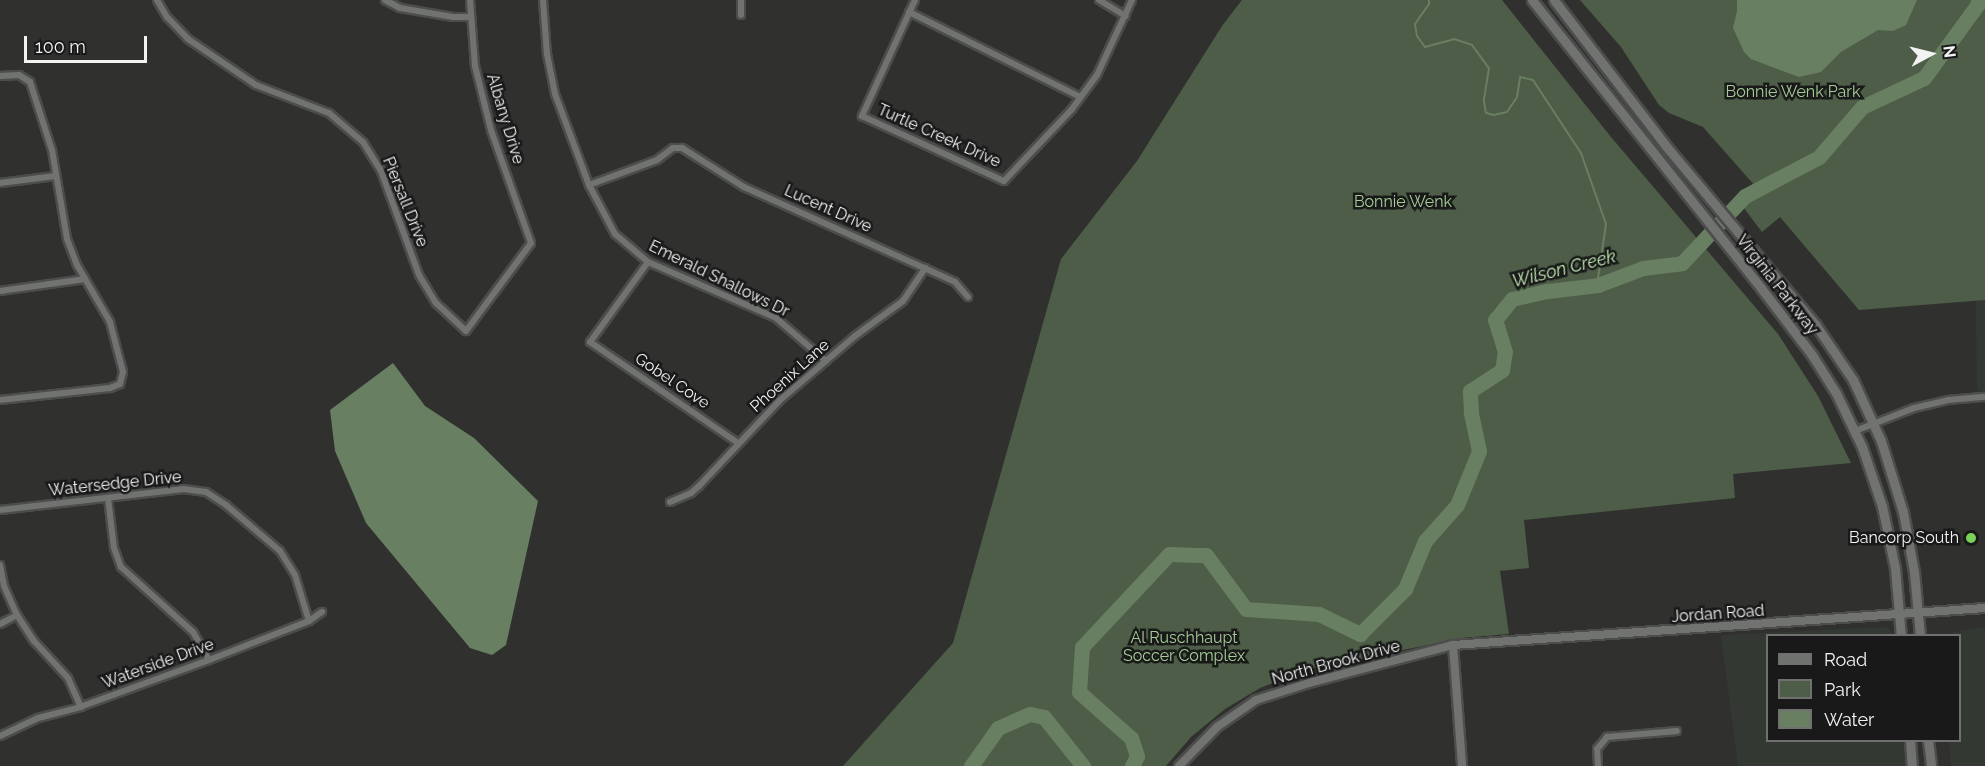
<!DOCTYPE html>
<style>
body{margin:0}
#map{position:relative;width:1985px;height:766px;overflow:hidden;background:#30312f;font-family:Raleway,sans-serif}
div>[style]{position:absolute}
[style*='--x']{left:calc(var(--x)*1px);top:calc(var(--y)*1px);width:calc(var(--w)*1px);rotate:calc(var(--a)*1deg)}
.built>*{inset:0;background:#333932}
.green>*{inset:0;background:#4d5d47}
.water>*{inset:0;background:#697f61}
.stream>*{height:2px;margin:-1px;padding:0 1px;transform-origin:1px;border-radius:1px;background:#697f61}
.river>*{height:15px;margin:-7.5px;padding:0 7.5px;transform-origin:7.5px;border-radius:7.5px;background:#697f61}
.roads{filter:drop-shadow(2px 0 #4c4d4c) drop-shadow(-2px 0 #4c4d4c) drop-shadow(0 2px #4c4d4c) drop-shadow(0 -2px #4c4d4c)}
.minor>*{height:6px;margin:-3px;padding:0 3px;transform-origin:3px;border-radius:3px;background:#717371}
.tertiary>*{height:8px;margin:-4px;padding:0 4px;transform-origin:4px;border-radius:4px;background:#717371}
.secondary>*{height:9px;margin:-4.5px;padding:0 4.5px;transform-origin:4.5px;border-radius:4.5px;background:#717371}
.dots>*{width:16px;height:16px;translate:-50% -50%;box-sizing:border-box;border:3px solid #181918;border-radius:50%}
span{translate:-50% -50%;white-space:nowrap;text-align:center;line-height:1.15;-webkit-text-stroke:5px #181918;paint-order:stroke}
.park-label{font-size:16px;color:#a6cc98}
.street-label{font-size:16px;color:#f2f3f2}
.poi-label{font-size:16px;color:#f2f3f2}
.right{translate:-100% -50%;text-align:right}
.water-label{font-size:18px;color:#c1e8b3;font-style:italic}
.legend{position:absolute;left:1766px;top:634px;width:195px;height:108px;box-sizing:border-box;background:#181918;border:2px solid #6f706f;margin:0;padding:8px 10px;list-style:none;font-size:18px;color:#f2f3f2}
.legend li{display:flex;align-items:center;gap:12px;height:30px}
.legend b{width:30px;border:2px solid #6f706f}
.north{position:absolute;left:1901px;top:24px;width:60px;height:60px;-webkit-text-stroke:4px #181918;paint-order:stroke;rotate:83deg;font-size:16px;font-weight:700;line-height:24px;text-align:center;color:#f2f3f2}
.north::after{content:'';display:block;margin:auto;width:21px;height:27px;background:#f2f3f2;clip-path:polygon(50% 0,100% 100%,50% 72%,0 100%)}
.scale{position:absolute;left:24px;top:36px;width:123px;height:27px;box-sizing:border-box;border:3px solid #f2f3f2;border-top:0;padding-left:8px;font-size:18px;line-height:21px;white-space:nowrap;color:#f2f3f2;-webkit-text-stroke:4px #181918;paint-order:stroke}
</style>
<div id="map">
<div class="built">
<div style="clip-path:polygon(1985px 300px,1985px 391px,1977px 391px,1976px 301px)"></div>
<div style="clip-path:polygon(1887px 627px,1894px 635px,1768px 636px,1768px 740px,1904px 741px,1906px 766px,1738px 766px,1721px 635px)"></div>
<div style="clip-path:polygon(1985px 627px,1985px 766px,1951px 766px,1949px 741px,1960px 740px,1960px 636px,1944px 634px)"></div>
</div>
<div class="green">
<div style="clip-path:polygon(1242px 0,1502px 0,1611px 137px,1778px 334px,1818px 396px,1851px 463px,1733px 474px,1735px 498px,1524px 520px,1529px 568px,1500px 571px,1509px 634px,1461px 638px,1306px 670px,1260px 688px,1225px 709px,1191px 737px,1166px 766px,843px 766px,953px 643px,1061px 259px,1137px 161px,1222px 26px)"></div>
<div style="clip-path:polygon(1580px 0,1985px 0,1985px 300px,1859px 310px,1780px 217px,1762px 232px,1737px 199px,1756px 187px,1703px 127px,1669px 113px,1659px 105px,1621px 47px)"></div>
</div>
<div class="water">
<div style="clip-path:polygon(1737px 0,1917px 0,1906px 25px,1893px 31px,1878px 30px,1841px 52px,1821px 72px,1799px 77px,1751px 59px,1744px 52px,1733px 28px,1737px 11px)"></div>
<div style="clip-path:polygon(393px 363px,425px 406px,474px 438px,538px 501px,506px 645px,492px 655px,470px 648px,366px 523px,335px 451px,330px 410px)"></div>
</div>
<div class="stream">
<div style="--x:1429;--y:0;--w:4;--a:90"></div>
<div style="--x:1429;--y:4;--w:24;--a:125"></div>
<div style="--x:1415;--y:24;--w:12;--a:81"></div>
<div style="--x:1417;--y:36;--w:14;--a:54"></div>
<div style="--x:1425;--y:47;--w:30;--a:-15"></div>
<div style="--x:1454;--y:39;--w:19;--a:18"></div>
<div style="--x:1472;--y:45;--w:29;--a:54"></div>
<div style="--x:1489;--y:68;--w:33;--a:99"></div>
<div style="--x:1484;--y:101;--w:12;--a:81"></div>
<div style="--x:1486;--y:113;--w:8;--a:14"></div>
<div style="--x:1494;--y:115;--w:13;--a:-13"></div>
<div style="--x:1507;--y:112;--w:18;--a:-56"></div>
<div style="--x:1517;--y:97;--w:20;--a:-81"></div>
<div style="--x:1520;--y:77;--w:13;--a:13"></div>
<div style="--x:1533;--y:80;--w:87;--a:56.7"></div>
<div style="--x:1581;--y:153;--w:75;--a:70.6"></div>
<div style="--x:1606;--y:224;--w:62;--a:98.4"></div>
</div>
<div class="river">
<div style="--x:971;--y:766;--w:47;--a:-54.6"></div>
<div style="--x:998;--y:728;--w:35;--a:-24"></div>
<div style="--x:1030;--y:714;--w:14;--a:12"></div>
<div style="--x:1044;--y:717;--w:63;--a:51.5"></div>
<div style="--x:1132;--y:766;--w:11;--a:-63"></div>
<div style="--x:1137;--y:756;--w:19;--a:-108"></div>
<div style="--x:1131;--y:738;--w:69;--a:-138.5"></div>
<div style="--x:1079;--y:692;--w:45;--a:-86.2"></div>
<div style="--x:1082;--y:647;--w:127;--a:-46.9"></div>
<div style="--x:1169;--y:554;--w:37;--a:2"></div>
<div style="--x:1206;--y:555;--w:67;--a:53.5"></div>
<div style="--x:1246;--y:609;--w:73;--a:3.9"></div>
<div style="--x:1319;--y:614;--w:46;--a:26"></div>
<div style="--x:1360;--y:634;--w:64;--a:-45"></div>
<div style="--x:1405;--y:589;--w:52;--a:-67.4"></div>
<div style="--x:1425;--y:541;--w:48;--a:-48.4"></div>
<div style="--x:1457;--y:505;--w:58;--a:-67.8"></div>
<div style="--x:1479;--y:451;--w:40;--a:-102"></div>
<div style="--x:1471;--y:412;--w:21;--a:-93"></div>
<div style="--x:1470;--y:391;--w:38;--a:-33"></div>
<div style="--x:1502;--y:370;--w:18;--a:-81"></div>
<div style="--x:1505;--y:352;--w:34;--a:-107"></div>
<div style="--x:1495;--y:320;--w:27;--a:-51"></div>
<div style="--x:1512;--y:299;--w:37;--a:-13"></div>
<div style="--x:1548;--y:291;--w:50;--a:-6.8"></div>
<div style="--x:1598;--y:285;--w:48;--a:-20.7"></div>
<div style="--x:1643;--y:268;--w:39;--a:-7"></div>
<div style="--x:1682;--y:263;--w:92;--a:-46.8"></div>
<div style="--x:1745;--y:196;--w:84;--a:-27.8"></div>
<div style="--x:1819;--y:157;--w:66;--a:-49.3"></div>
<div style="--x:1862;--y:107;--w:68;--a:-25.1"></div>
<div style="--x:1924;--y:78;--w:92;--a:-53.9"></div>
<div style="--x:1978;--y:4;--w:4;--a:-90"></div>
</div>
<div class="roads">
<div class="minor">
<div style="--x:157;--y:0;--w:20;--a:60"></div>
<div style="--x:167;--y:17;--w:30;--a:46"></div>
<div style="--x:188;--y:39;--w:82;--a:34.1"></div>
<div style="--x:256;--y:85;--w:78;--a:21"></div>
<div style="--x:329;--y:113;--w:45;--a:40.5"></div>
<div style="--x:363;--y:142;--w:34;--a:58"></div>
<div style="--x:381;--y:171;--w:111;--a:69.9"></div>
<div style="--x:419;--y:275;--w:33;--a:59"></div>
<div style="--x:436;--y:303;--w:41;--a:43"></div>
<div style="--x:466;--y:331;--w:109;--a:-53.5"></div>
<div style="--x:531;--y:243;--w:120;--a:-109.5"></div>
<div style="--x:491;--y:130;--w:66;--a:-104"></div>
<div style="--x:475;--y:66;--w:66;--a:-94.3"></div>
<div style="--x:385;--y:0;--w:17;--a:28"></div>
<div style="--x:400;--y:8;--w:54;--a:9.6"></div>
<div style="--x:453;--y:17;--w:17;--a:0"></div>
<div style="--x:543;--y:0;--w:54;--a:85.8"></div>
<div style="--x:547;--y:54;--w:41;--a:78.7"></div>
<div style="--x:555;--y:94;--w:97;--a:69.5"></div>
<div style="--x:589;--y:185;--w:55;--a:62"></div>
<div style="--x:615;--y:234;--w:43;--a:40.3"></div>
<div style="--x:648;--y:262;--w:140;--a:23.6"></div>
<div style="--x:776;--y:318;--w:66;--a:40.7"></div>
<div style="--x:741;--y:0;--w:15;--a:90"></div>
<div style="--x:915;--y:0;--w:128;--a:114.6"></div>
<div style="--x:862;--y:116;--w:156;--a:24.6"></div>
<div style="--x:1004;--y:181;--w:99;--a:-46.6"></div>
<div style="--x:1072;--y:109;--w:42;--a:-53.7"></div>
<div style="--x:1097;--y:75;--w:83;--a:-65"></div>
<div style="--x:1099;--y:0;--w:31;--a:31"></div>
<div style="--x:909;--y:12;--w:191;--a:26.4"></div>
<div style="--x:0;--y:76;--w:19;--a:-3"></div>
<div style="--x:19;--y:75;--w:13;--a:32"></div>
<div style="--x:30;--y:82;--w:71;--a:72.1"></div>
<div style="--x:52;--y:150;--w:90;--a:80.4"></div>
<div style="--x:67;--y:239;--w:28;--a:69"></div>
<div style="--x:77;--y:265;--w:66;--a:59.9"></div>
<div style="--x:110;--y:322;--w:52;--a:75.4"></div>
<div style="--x:123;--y:372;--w:12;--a:104"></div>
<div style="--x:120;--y:384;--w:11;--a:158"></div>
<div style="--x:110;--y:388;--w:111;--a:173.8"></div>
<div style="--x:0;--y:183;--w:56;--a:-7.1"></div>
<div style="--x:589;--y:185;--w:72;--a:-20.2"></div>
<div style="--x:657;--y:160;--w:20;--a:-37"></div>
<div style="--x:673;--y:148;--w:9;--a:0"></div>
<div style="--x:682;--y:148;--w:73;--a:32.2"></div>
<div style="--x:744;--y:187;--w:231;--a:24.2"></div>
<div style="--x:955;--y:282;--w:20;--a:49"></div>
<div style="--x:648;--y:262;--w:99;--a:125.9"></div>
<div style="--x:590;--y:342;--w:179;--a:34.3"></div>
<div style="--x:0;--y:291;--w:86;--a:-8"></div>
<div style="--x:1855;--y:431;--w:63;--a:-21.3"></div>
<div style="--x:1914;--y:408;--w:35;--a:-13"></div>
<div style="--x:1948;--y:400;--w:37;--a:-5"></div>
<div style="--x:108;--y:498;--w:50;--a:83.2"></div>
<div style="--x:114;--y:548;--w:20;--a:70"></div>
<div style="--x:121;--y:567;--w:97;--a:42.1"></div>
<div style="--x:193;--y:632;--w:32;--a:60"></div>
<div style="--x:670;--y:502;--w:23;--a:-23"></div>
<div style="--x:691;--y:493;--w:11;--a:-41"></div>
<div style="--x:699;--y:486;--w:117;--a:-46.7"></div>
<div style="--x:779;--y:401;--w:100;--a:-40.5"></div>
<div style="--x:855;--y:336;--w:59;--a:-36.1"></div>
<div style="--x:903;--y:301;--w:40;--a:-56"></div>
<div style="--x:0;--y:510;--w:185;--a:-6.5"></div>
<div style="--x:184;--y:489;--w:22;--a:8"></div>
<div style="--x:206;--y:492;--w:24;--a:33"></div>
<div style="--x:226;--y:505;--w:71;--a:40.4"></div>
<div style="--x:280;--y:551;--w:28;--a:58"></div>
<div style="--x:295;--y:575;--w:48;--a:73.1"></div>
<div style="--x:0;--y:565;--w:21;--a:79"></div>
<div style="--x:4;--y:586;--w:32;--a:66"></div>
<div style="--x:17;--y:615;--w:31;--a:57"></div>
<div style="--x:34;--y:641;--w:50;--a:47.4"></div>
<div style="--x:68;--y:678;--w:32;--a:66"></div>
<div style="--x:0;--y:624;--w:19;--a:-28"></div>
<div style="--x:0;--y:736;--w:42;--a:-25.3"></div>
<div style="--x:38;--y:718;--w:40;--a:-14.4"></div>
<div style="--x:77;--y:708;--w:140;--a:-20"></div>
<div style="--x:209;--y:660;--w:107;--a:-21.3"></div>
<div style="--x:309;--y:621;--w:16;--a:-35"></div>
<div style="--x:1598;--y:766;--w:17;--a:-93"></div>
<div style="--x:1597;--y:749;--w:16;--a:-50"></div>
<div style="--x:1607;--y:737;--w:70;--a:-4.9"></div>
</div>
<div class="tertiary">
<div style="--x:1453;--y:645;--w:121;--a:85.7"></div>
<div style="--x:1179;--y:766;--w:54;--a:-45.7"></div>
<div style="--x:1217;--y:727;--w:47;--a:-34.7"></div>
<div style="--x:1256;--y:700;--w:59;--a:-17.8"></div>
<div style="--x:1312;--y:682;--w:146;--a:-14.7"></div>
<div style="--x:1453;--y:645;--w:533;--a:-3.98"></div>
</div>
<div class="secondary">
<div style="--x:1532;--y:0;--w:368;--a:51.5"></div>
<div style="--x:1761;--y:288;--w:84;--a:52.7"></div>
<div style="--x:1812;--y:355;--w:45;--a:57.7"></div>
<div style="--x:1836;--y:393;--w:60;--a:64.3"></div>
<div style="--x:1862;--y:447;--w:62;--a:71.3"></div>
<div style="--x:1882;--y:506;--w:63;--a:78.2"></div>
<div style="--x:1895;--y:568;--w:68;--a:85"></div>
<div style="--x:1554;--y:0;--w:184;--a:52.5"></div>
<div style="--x:1666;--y:146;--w:232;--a:50.1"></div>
<div style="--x:1815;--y:324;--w:68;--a:55.8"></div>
<div style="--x:1853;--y:380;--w:67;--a:65.3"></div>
<div style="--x:1881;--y:441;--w:74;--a:72.8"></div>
<div style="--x:1903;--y:512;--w:61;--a:79.6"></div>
<div style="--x:1914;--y:572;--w:64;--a:84.6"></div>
<div style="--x:1910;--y:740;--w:26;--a:86"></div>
<div style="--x:1928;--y:740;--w:26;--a:83"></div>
</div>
</div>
<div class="dots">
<div style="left:1971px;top:538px;background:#7ad156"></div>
</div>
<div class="park-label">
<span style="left:1793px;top:92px">Bonnie Wenk Park</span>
<span style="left:1403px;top:202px">Bonnie Wenk</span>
<span style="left:1184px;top:647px">Al Ruschhaupt<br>Soccer Complex</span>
</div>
<div class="street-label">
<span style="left:505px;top:119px;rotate:73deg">Albany Drive</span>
<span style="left:939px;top:136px;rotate:24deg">Turtle Creek Drive</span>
<span style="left:405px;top:202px;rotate:68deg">Piersall Drive</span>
<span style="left:828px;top:209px;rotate:24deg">Lucent Drive</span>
<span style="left:719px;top:279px;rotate:26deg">Emerald Shallows Dr</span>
<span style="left:1777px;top:285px;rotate:52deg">Virginia Parkway</span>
<span style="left:790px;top:376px;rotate:-42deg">Phoenix Lane</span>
<span style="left:672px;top:381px;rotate:34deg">Gobel Cove</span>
<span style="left:115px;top:484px;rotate:-6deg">Watersedge Drive</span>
<span style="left:1718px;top:614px;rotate:-4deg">Jordan Road</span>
<span style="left:1336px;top:663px;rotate:-15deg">North Brook Drive</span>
<span style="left:158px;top:664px;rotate:-20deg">Waterside Drive</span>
</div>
<div class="poi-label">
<span class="right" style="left:1959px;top:538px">Bancorp South</span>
</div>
<div class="water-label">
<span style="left:1564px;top:269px;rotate:-14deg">Wilson Creek</span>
</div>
<ul class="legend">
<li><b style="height:8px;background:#717371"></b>Road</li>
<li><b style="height:16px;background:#4d5d47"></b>Park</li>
<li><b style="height:16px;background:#697f61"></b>Water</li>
</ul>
<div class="north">N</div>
<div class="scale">100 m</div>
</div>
